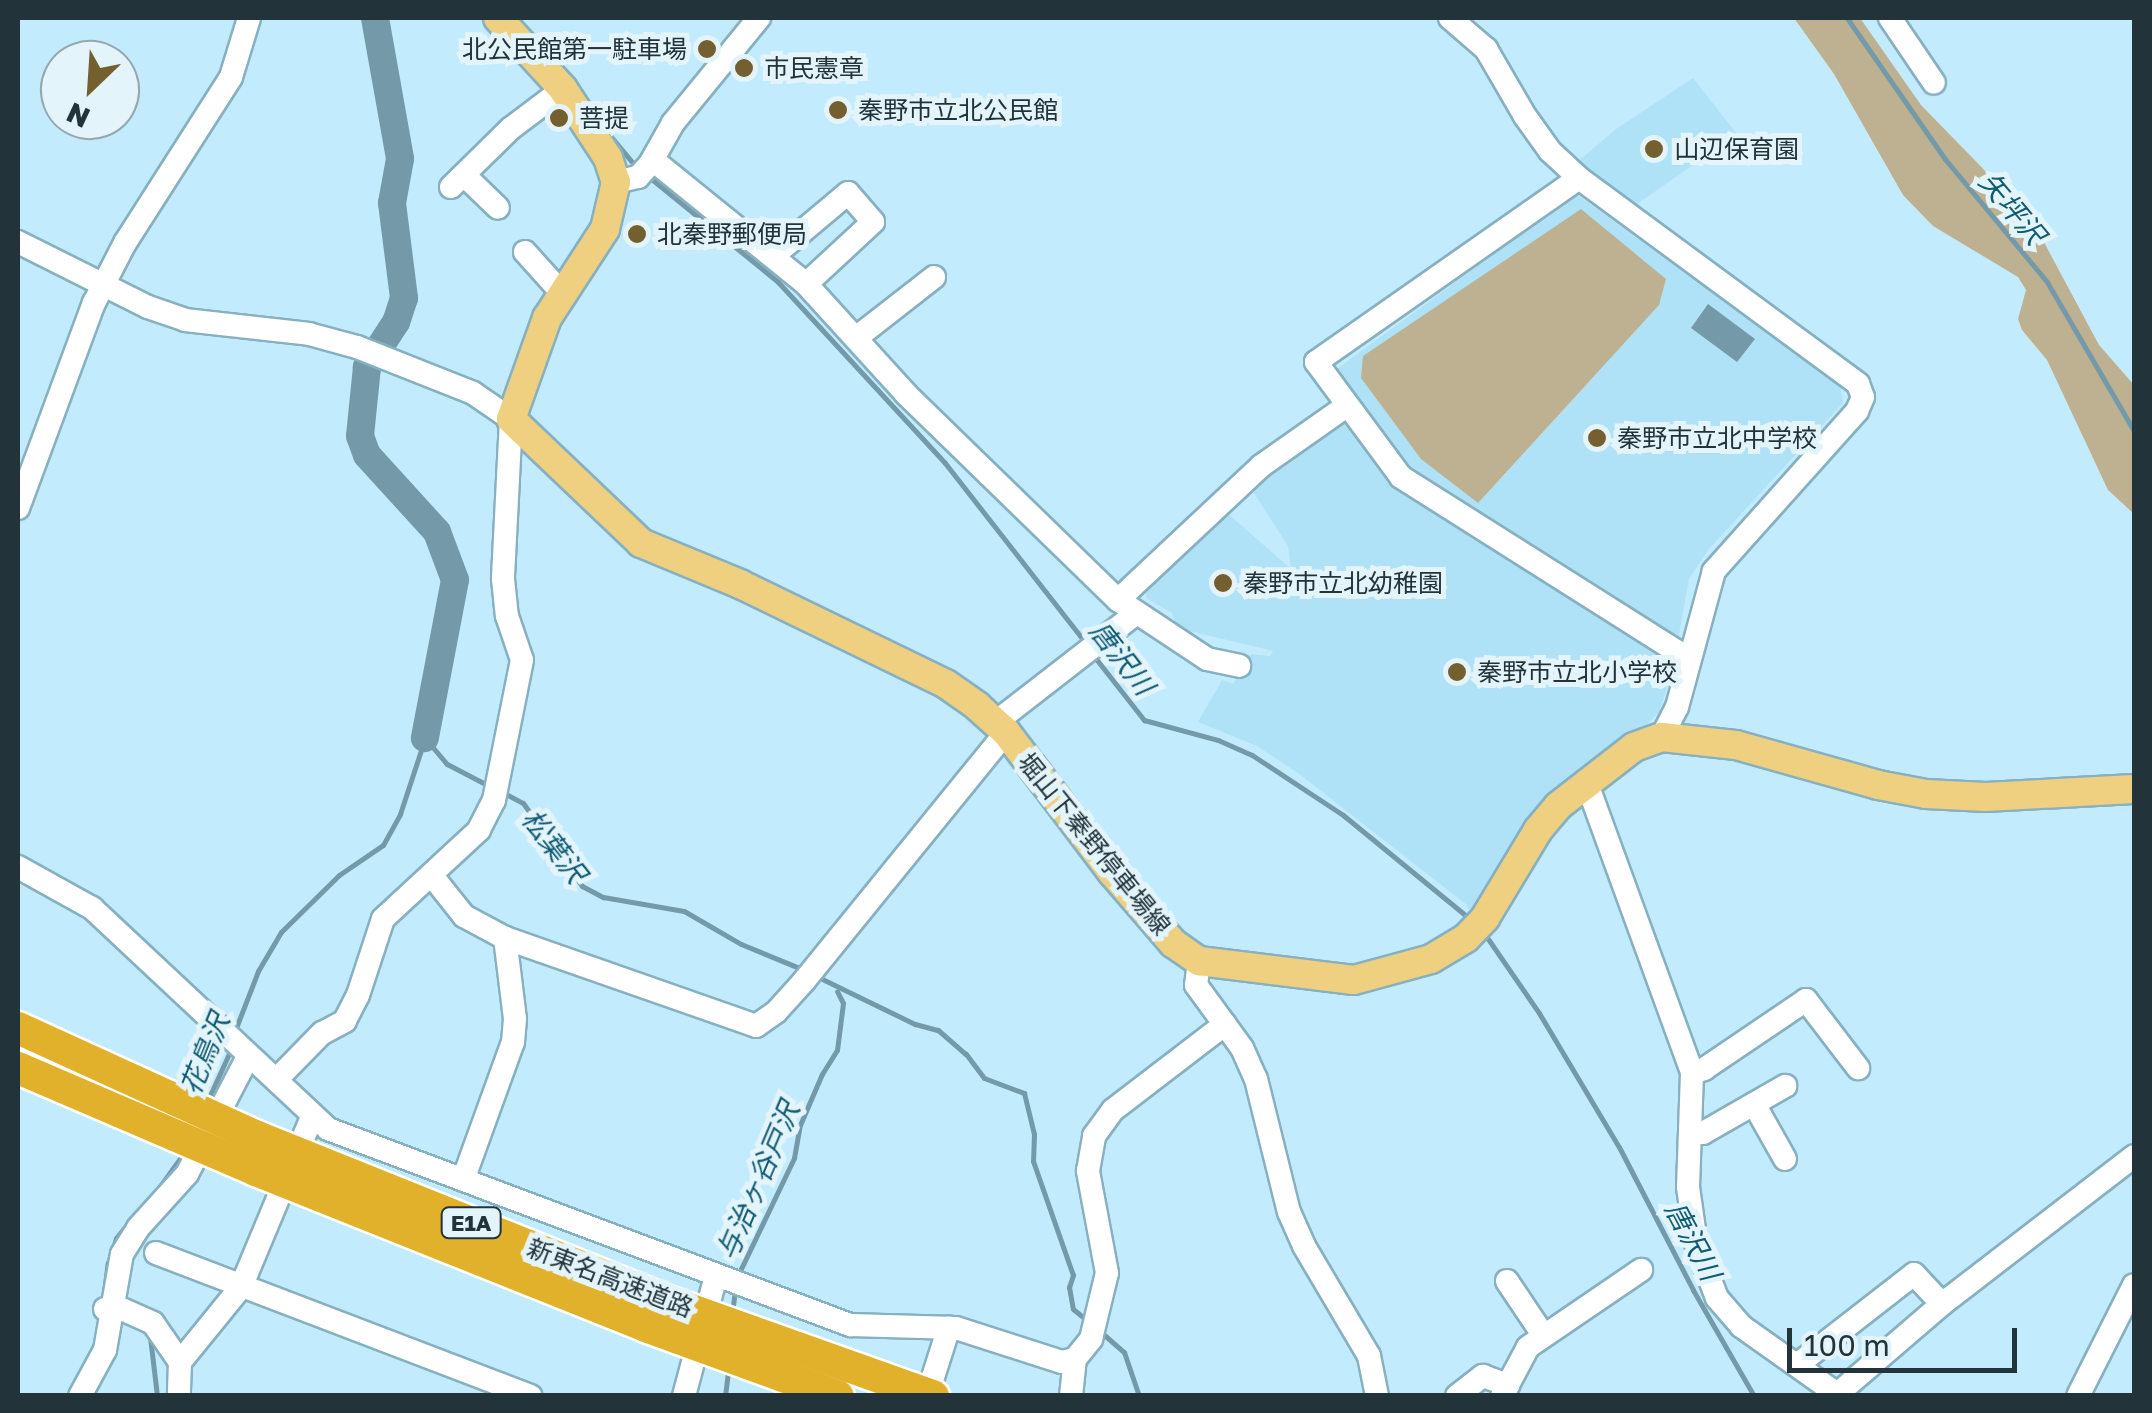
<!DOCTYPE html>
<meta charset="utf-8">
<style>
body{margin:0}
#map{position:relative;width:2152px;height:1413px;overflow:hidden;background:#c2ecfd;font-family:"Golos Text","Noto Sans JP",sans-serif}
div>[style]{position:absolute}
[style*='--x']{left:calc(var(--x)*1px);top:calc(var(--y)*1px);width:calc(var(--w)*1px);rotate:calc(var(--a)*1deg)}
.built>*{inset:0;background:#afe2f6}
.green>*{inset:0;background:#beb192}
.water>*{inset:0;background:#749aa9}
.stream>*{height:5px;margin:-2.5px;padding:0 2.5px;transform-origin:2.5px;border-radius:2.5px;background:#749aa9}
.river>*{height:28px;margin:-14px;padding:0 14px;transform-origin:14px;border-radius:14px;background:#749aa9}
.roads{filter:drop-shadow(2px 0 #87b0c0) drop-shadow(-2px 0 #87b0c0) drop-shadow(0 2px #87b0c0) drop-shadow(0 -2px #87b0c0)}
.minor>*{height:22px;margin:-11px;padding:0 11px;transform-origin:11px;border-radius:11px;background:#fff}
.major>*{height:28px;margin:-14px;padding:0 14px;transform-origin:14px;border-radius:14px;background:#eed080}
.bridges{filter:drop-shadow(2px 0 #fff) drop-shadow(-2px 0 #fff) drop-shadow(0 2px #fff) drop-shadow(0 -2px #fff)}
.highway-bridge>*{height:32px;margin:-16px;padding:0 16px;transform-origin:16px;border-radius:16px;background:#e2b12c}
.dots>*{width:28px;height:28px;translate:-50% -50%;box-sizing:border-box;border:5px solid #e4f4fb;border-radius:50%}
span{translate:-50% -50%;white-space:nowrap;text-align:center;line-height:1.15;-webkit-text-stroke:10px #e4f4fb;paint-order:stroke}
.shield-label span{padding:2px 8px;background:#e4f4fb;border:2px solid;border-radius:8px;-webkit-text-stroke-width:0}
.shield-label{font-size:22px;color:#223339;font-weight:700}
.poi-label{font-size:25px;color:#223339}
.right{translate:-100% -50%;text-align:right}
.left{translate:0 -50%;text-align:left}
.street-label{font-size:25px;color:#223339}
.water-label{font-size:28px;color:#0f5c73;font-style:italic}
.frame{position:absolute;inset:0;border:20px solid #223339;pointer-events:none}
.north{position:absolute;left:40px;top:40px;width:100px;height:100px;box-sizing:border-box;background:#e4f4fb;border:2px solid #96a7ad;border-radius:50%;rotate:205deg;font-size:28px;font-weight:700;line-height:40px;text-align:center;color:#223339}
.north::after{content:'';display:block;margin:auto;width:35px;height:45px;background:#745f2e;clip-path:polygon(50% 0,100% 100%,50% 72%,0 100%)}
.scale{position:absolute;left:1787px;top:1328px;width:230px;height:45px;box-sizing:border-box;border:5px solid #223339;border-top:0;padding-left:12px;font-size:30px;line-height:35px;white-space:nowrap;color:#223339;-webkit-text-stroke:8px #e4f4fb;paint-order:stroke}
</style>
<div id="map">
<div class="built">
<div style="clip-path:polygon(1693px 78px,1737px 134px,1633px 207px,1575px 164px,1616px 129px)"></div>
<div style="clip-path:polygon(1576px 194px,1840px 386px,1843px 403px,1708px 550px,1689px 579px,1678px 640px,1408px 473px,1334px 371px)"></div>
<div style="clip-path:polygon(1337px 421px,1348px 421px,1396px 483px,1675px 664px,1659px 712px,1640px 732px,1568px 780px,1540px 808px,1471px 914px,1467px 905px,1298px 773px,1257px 746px,1198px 722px,1222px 680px,1233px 684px,1251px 654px,1270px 656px,1273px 651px,1177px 628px,1172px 613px,1146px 598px,1146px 589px,1226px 512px,1291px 569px,1288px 546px,1250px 487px)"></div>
</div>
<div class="green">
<div style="clip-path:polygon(1794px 18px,1860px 18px,1921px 105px,2031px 218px,2099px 345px,2134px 385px,2134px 514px,2108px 490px,2047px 360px,2022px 330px,2018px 319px,2026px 290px,2018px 277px,1933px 226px,1903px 195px,1834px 74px)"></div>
<div style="clip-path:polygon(1581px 209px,1666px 279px,1659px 305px,1478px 503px,1421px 459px,1361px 378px,1363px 356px)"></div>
</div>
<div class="water">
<div style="clip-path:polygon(1708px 304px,1755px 339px,1737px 362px,1691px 328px)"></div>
</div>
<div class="stream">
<div style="--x:1847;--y:18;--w:172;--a:55.2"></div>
<div style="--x:1945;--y:159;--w:160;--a:50.3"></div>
<div style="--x:2047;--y:282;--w:173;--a:59.7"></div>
<div style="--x:608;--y:133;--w:44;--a:50.5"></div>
<div style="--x:649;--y:177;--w:166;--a:39.1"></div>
<div style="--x:778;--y:282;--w:246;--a:47.3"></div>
<div style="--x:945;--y:463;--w:231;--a:52"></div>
<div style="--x:1093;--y:655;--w:83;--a:51.9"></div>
<div style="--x:1144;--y:720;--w:77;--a:15.1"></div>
<div style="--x:1218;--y:740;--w:37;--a:24"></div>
<div style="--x:1252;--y:755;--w:109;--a:33.4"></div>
<div style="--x:1343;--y:815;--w:163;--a:39.3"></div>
<div style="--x:425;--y:738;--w:34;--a:50"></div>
<div style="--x:447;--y:764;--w:47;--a:27.6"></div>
<div style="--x:504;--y:793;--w:21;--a:28"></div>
<div style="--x:523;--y:803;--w:102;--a:54.6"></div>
<div style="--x:582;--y:886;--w:24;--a:28"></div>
<div style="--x:603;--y:897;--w:82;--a:9.8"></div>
<div style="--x:684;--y:911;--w:66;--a:30.1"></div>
<div style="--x:741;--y:944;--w:68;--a:22.4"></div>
<div style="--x:1484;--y:933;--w:97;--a:55.5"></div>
<div style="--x:1539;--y:1013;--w:156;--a:59.2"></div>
<div style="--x:1619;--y:1147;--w:161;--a:62.6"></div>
<div style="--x:1693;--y:1290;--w:122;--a:60.1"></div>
<div style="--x:818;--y:977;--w:108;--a:25.9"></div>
<div style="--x:915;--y:1024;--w:24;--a:15"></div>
<div style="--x:938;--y:1030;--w:37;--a:41"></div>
<div style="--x:966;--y:1054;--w:30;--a:53"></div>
<div style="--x:984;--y:1078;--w:43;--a:20.6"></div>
<div style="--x:1024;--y:1093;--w:42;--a:76.3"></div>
<div style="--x:1034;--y:1134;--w:27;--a:92"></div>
<div style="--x:1033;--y:1161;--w:121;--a:70.7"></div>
<div style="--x:1073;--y:1275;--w:13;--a:108"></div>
<div style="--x:1069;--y:1287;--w:22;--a:80"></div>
<div style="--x:1073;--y:1309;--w:22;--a:39"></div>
<div style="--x:234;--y:1033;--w:66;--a:-68.8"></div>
<div style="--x:258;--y:971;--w:45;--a:-59.5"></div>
<div style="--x:281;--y:932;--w:81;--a:-44.5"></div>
<div style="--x:339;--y:875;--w:53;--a:-34.3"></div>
<div style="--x:383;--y:845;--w:35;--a:-61"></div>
<div style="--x:400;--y:814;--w:80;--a:-71.8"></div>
<div style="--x:207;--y:1102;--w:58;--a:-65.6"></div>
<div style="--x:155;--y:1193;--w:49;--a:-54.1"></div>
<div style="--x:738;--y:1275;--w:130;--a:-64.4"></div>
<div style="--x:794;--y:1158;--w:34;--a:-80"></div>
<div style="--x:800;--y:1125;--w:56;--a:-66.7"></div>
<div style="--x:822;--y:1074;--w:28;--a:-58"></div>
<div style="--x:837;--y:1050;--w:47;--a:-82.7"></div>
<div style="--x:843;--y:1003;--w:13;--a:-117"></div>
<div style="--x:103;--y:1301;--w:38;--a:-83"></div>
<div style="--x:108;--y:1263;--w:26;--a:-72"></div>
<div style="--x:116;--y:1238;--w:19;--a:-51"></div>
<div style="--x:732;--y:1314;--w:23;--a:-83"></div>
<div style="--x:1102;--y:1333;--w:29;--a:41"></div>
<div style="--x:1124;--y:1352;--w:46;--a:71.2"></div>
<div style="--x:150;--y:1337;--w:59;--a:83.2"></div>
<div style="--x:725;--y:1396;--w:26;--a:-83"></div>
</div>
<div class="river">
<div style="--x:375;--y:18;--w:143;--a:79.9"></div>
<div style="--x:400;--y:159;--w:45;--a:100.3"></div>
<div style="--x:392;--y:203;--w:96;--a:82.8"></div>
<div style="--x:404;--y:298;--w:25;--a:108"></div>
<div style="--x:396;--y:322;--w:54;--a:122.8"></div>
<div style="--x:367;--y:367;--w:69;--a:95.8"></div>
<div style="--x:360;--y:436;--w:20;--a:70"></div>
<div style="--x:367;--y:455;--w:104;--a:47.7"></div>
<div style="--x:437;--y:532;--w:51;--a:69.4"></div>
<div style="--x:455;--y:580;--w:161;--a:100.8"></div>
</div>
<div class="roads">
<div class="minor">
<div style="--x:1450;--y:18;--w:48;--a:40.7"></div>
<div style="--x:1486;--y:49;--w:78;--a:59.8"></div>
<div style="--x:1525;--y:116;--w:43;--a:54.5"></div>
<div style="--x:1550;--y:151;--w:40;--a:43"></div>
<div style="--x:1579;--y:178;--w:347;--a:36.4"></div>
<div style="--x:1858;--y:384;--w:14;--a:69"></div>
<div style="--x:1863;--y:397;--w:15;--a:113"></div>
<div style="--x:1857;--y:411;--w:215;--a:131.8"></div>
<div style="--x:1714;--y:571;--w:141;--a:105.2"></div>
<div style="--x:1677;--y:707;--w:34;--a:117"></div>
<div style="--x:1890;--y:18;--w:78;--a:55.9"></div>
<div style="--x:653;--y:160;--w:197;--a:39"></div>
<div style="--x:806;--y:284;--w:149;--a:47.7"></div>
<div style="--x:906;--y:394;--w:296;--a:44.2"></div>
<div style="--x:1118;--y:600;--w:107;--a:33.5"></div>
<div style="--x:1207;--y:659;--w:33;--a:12"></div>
<div style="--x:464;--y:175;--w:47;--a:44.1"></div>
<div style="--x:1579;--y:178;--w:321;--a:145"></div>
<div style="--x:1316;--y:362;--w:143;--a:53.5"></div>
<div style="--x:1401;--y:477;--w:341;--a:32.3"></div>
<div style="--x:616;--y:182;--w:23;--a:-13"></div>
<div style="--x:638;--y:177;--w:18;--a:-47"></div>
<div style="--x:650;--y:164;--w:47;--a:-60.7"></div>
<div style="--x:673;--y:123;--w:136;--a:-50.7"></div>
<div style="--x:451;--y:187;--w:83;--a:-44.5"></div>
<div style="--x:510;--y:129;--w:66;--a:-37"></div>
<div style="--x:18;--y:242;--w:145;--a:26.6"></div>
<div style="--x:148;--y:307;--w:39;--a:19"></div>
<div style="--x:185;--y:320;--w:125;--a:6.4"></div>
<div style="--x:309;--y:334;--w:50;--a:15.2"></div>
<div style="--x:357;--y:347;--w:125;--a:21.6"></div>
<div style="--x:473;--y:393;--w:46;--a:34.4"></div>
<div style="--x:511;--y:419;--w:160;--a:92.9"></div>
<div style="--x:503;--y:579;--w:37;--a:84"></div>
<div style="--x:507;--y:616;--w:46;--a:71.2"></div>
<div style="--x:522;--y:660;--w:143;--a:101.3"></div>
<div style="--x:494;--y:800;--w:34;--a:117"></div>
<div style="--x:479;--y:830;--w:131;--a:137.2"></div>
<div style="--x:383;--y:919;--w:80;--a:108.2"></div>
<div style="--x:358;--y:995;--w:29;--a:117"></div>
<div style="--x:345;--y:1021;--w:26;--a:152"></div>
<div style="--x:322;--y:1033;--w:64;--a:134.4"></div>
<div style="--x:525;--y:252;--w:55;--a:47.9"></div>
<div style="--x:773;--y:256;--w:98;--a:-40"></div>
<div style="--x:848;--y:193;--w:38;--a:49"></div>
<div style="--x:873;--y:222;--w:91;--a:137.2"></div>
<div style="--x:856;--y:338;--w:99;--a:-38"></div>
<div style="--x:18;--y:508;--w:219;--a:-69.7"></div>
<div style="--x:94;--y:303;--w:68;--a:-62.7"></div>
<div style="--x:125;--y:243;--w:197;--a:-57.4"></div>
<div style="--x:231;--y:77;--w:62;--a:-73"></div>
<div style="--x:1118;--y:600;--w:196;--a:-43.1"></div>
<div style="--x:1261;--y:466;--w:103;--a:-35.1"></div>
<div style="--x:996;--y:722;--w:176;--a:-37.8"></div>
<div style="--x:1586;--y:781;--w:311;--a:70"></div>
<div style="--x:1692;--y:1073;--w:114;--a:92"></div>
<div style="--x:1688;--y:1187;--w:57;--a:81.9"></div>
<div style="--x:1696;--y:1243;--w:59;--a:69.1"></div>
<div style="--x:1717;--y:1298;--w:37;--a:49"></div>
<div style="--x:1741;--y:1326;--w:121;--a:35.3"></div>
<div style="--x:18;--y:867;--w:85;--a:29"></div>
<div style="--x:92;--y:908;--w:323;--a:43.1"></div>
<div style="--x:328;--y:1129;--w:558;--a:20.58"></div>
<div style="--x:850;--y:1325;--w:106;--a:1.6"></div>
<div style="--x:956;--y:1328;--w:111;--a:17.8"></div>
<div style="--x:1062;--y:1362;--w:13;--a:-13"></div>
<div style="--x:1075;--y:1359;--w:26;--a:-51"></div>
<div style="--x:1091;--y:1339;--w:68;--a:-76.4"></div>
<div style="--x:1107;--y:1273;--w:104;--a:-100.6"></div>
<div style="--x:1088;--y:1171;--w:36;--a:-80"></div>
<div style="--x:1094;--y:1136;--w:32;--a:-54"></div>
<div style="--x:1113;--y:1110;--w:141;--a:-37.5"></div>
<div style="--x:433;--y:877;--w:50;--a:51.5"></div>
<div style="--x:464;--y:916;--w:47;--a:28.2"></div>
<div style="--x:505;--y:938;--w:266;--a:19.3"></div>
<div style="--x:756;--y:1026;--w:24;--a:-35"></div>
<div style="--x:776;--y:1012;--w:42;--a:-47.9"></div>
<div style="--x:804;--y:981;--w:321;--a:-50.9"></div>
<div style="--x:1199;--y:961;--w:24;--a:97"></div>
<div style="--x:1196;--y:985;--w:78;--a:53.9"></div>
<div style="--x:1242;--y:1048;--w:34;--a:66"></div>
<div style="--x:1256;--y:1079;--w:137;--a:76.1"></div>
<div style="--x:1289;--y:1212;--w:37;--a:66"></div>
<div style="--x:1304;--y:1246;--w:128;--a:59.4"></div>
<div style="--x:1369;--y:1356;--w:41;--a:78.7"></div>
<div style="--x:1692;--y:1073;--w:13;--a:-18"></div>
<div style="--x:1704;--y:1069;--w:123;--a:-34.1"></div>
<div style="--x:1806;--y:1000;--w:86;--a:52.6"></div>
<div style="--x:1754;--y:1104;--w:63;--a:60.6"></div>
<div style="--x:1690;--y:1133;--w:13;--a:0"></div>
<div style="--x:1703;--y:1133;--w:95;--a:-29.8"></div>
<div style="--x:463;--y:1180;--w:147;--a:-70.1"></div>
<div style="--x:513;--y:1042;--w:23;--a:-85"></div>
<div style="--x:515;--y:1019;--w:82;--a:-97"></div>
<div style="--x:156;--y:1253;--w:401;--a:20.9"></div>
<div style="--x:1507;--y:1281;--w:66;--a:56.1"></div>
<div style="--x:105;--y:1309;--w:10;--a:-17"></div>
<div style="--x:115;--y:1306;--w:42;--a:24.1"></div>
<div style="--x:153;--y:1323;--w:47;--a:55.3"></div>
<div style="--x:180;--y:1362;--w:34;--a:92"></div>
<div style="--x:180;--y:1362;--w:97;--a:-50.9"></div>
<div style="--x:241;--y:1287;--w:184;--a:-67.3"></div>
<div style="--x:1797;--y:1365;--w:148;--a:-37.9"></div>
<div style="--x:1914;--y:1274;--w:41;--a:47"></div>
<div style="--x:80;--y:1396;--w:52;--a:-61.5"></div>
<div style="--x:105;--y:1350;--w:97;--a:-80"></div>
<div style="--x:122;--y:1254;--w:31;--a:-58"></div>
<div style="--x:138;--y:1228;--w:73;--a:-47.8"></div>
<div style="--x:187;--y:1174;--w:132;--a:-62.5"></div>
<div style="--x:684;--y:1396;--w:124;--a:-75.1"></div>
<div style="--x:927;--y:1396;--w:72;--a:-72.3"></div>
<div style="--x:1071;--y:1396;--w:37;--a:-84"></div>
<div style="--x:1457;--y:1396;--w:33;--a:-38"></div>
<div style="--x:1483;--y:1376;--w:27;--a:20"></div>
<div style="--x:1502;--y:1396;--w:55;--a:-62"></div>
<div style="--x:1528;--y:1347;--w:137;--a:-34.3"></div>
<div style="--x:1835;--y:1396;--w:141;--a:-40.7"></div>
<div style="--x:1942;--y:1304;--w:242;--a:-37.6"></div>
<div style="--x:2078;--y:1396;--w:124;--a:-63.2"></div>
</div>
<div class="major">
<div style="--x:498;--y:18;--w:96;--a:47.5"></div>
<div style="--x:563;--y:89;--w:82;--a:56.9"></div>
<div style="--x:608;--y:158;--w:25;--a:72"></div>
<div style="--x:616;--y:182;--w:48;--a:103.2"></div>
<div style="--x:605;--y:229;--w:106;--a:123.1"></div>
<div style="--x:547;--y:318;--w:107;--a:109.6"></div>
<div style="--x:511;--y:419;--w:180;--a:43.6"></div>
<div style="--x:641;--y:543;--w:107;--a:22.5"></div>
<div style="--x:740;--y:584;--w:229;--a:25.9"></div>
<div style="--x:946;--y:684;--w:38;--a:35"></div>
<div style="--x:977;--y:706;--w:39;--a:42"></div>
<div style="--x:1006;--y:732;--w:176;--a:52.9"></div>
<div style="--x:1112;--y:872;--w:94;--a:49.3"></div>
<div style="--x:1173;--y:943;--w:32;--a:35"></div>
<div style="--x:1199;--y:961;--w:156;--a:7"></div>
<div style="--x:1354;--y:980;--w:80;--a:-15.3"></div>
<div style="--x:1431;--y:959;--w:41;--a:-31"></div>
<div style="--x:1466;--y:938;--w:28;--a:-46"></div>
<div style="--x:1485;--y:918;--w:103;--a:-58.9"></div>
<div style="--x:1538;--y:830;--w:31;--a:-50"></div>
<div style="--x:1558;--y:806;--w:96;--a:-37.8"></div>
<div style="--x:1634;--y:747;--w:30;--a:-20"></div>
<div style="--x:1662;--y:737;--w:74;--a:6.2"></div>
<div style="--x:1736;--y:745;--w:148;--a:15.7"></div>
<div style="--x:1878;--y:785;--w:49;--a:10.6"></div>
<div style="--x:1926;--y:794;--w:60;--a:2.9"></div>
<div style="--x:1986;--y:797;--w:148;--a:-3.1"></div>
</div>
</div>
<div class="bridges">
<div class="highway-bridge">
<div style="--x:18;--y:1028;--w:260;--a:24.5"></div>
<div style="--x:255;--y:1136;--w:437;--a:21.9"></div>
<div style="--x:660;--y:1299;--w:290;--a:19.6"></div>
<div style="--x:18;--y:1068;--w:259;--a:23.2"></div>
<div style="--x:256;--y:1170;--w:422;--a:21.8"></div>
<div style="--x:648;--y:1327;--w:202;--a:20"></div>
</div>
</div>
<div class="dots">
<div style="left:707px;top:49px;background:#745f2e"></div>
<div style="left:744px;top:68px;background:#745f2e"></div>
<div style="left:838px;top:110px;background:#745f2e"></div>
<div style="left:559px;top:118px;background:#745f2e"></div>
<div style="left:1654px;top:149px;background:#745f2e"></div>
<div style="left:637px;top:234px;background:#745f2e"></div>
<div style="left:1597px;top:438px;background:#745f2e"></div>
<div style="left:1223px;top:583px;background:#745f2e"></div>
<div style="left:1457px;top:672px;background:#745f2e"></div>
</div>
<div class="shield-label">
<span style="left:471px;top:1223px">E1A</span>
</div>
<div class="poi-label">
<span class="right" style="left:687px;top:49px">北公民館第一駐車場</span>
<span class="left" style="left:764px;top:68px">市民憲章</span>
<span class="left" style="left:858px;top:110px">秦野市立北公民館</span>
<span class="left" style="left:579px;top:118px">菩提</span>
<span class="left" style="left:1674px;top:149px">山辺保育園</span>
<span class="left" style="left:657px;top:234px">北秦野郵便局</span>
<span class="left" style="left:1617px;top:438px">秦野市立北中学校</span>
<span class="left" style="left:1243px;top:583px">秦野市立北幼稚園</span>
<span class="left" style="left:1477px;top:672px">秦野市立北小学校</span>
</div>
<div class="street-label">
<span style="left:1094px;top:844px;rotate:51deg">堀山下秦野停車場線</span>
<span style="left:610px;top:1278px;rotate:21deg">新東名高速道路</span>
</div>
<div class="water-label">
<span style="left:2012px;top:208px;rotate:50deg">矢坪沢</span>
<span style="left:1122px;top:658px;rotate:52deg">唐沢川</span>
<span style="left:554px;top:846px;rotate:52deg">松葉沢</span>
<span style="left:205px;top:1054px;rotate:-68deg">花鳥沢</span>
<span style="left:758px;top:1181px;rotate:-67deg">与治ヶ谷戸沢</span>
<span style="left:1693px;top:1241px;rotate:62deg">唐沢川</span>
</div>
<div class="frame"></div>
<div class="north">N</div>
<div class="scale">100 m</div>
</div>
